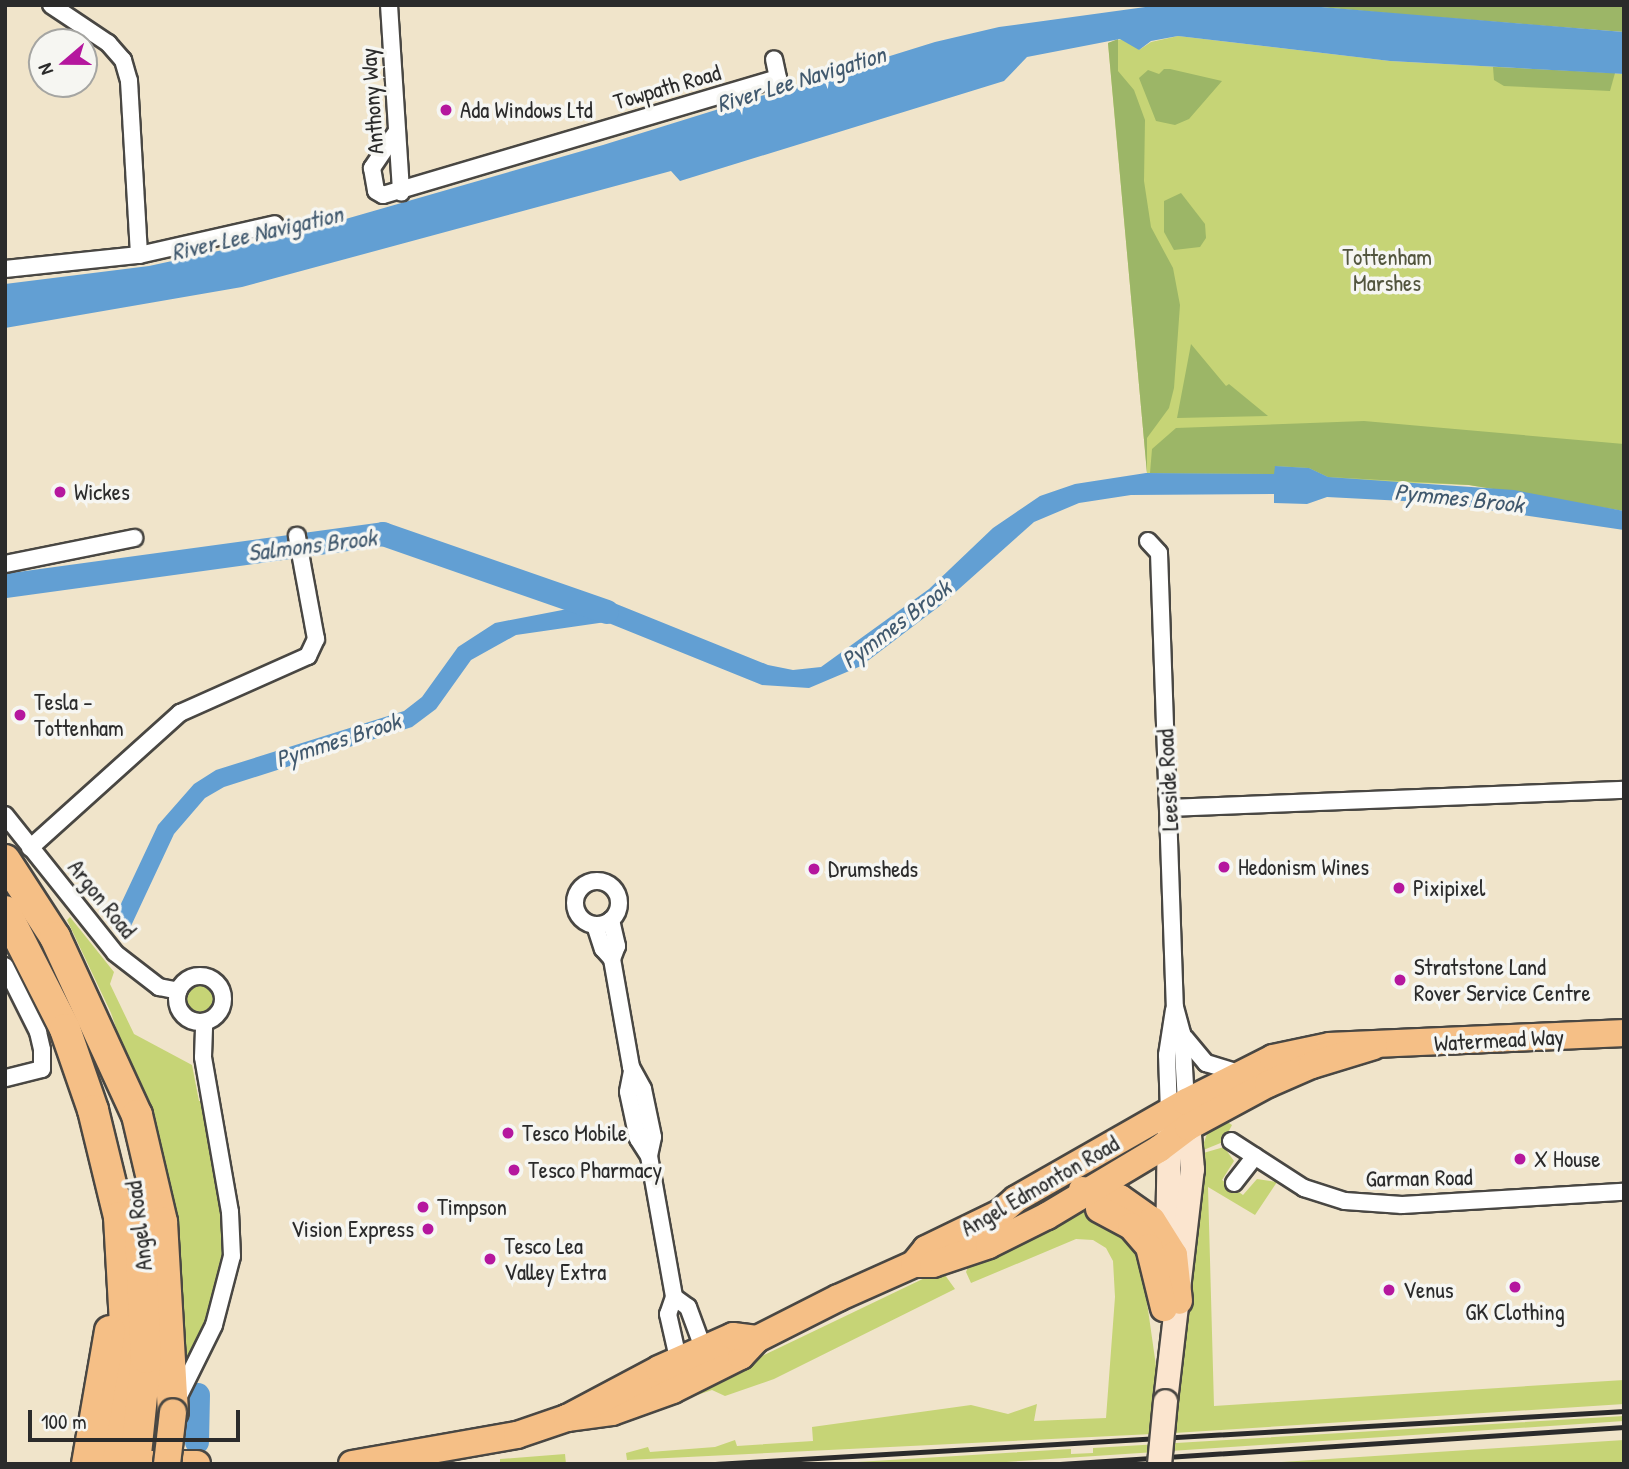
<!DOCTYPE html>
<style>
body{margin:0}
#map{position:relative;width:1629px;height:1469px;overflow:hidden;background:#f0e4ca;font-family:"Patrick Hand",sans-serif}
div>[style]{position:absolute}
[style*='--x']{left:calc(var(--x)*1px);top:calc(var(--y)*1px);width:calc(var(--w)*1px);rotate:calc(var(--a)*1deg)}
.green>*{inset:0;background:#c6d476}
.round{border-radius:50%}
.forest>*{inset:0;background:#9cb667}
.water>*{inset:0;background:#629fd3}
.river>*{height:24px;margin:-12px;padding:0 12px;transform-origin:12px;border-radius:12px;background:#629fd3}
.roads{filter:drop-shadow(2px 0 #494743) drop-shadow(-2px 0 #494743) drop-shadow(0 2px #494743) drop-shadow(0 -2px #494743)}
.street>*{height:16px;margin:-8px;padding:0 8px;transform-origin:8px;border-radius:8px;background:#fff}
.street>.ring{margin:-8px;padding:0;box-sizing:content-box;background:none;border:16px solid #fff;border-radius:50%}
.secondary>*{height:23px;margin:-11.5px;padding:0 11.5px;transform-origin:11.5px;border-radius:11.5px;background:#fbe5cf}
.primary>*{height:26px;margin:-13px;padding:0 13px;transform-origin:13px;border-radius:13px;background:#f5bf86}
.highway>*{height:30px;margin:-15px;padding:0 15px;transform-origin:15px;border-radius:15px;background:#f5bf86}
.rail>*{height:4.5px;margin:-2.25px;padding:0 2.25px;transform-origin:2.25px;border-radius:2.25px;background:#2b2b2b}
.bridges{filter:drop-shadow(2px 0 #494743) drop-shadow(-2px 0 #494743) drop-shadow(0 2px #494743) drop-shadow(0 -2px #494743)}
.secondary-bridge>*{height:23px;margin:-11.5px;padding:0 11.5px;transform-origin:11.5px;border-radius:11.5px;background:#fbe5cf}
.primary-bridge>*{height:26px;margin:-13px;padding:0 13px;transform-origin:13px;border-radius:13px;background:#f5bf86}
.dots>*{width:19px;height:19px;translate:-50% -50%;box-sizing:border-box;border:4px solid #f6f6f2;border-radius:50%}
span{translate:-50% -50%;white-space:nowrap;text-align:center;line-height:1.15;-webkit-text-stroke:7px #f6f6f2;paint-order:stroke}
.street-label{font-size:23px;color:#2b2b2b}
.poi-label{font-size:23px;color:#2b2b2b}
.left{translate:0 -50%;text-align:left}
.right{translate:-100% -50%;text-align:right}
.park-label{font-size:23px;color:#52553e}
.water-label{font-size:24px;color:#41596e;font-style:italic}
.frame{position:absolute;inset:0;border:7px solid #2b2b2b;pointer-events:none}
.north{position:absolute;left:28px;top:28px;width:70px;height:70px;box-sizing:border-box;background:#f6f6f2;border:2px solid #a5a5a2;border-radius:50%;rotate:250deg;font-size:19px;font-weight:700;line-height:28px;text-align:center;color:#2b2b2b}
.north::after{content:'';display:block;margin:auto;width:24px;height:32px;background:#b5179e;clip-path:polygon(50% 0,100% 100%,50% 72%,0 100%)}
.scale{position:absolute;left:28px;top:1410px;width:212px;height:32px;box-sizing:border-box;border:4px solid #2b2b2b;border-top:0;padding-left:9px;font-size:21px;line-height:24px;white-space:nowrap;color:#2b2b2b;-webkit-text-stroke:5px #f6f6f2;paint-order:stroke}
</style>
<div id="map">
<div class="green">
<div style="clip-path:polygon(1178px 36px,1390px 61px,1624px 74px,1624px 511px,1469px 485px,1147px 473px,1108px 43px,1125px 38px,1139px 50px,1151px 42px)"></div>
<div style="clip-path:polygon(70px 917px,114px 972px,110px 984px,134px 1034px,192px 1065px,199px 1101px,202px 1101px,223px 1221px,224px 1251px,207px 1321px,186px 1359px,182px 1359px,144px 1109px,111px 1013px,67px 920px)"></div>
<div class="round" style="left:187px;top:986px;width:26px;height:26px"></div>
<div style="clip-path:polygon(1226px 1121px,1232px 1125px,1223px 1142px,1201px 1151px,1208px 1131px)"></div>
<div style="clip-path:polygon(1224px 1147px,1234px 1161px,1222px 1180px,1243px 1195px,1257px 1179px,1277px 1182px,1255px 1215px,1208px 1187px,1214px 1406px,1624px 1380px,1624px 1404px,1174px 1433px,1200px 1154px)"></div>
<div style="clip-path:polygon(1084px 1212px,1112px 1226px,1141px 1260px,1156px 1366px,1152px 1434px,627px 1460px,626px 1453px,648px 1447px,650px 1452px,715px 1447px,735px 1440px,737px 1446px,813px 1441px,812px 1427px,971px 1405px,1008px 1414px,1037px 1404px,1034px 1421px,1106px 1418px,1115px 1297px,1113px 1261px,1106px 1248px,1093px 1240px,1076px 1239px,971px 1283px,966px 1272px,970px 1262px,1072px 1213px)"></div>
<div style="clip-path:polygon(931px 1275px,945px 1275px,955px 1289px,774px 1379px,725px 1396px,712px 1390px,677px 1402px,708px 1382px)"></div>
<div style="clip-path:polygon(1624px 1416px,1624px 1421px,975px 1464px,824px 1464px,1071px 1449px,1071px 1454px,1093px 1453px,1093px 1448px)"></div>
<div style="clip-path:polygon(1624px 1440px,1624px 1464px,1250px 1464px)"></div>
<div style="clip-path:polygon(565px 1454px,566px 1464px,500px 1464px,500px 1459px)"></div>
</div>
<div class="forest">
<div style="clip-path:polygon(1297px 5px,1624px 5px,1624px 32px,1408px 15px)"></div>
<div style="clip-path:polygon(1118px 39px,1118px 71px,1134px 90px,1145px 120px,1144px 181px,1151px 227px,1173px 268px,1180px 305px,1174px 388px,1169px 408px,1147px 438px,1147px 473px,1108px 43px)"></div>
<div style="clip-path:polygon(1493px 67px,1615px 73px,1610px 91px,1504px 86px,1494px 80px)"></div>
<div style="clip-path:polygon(1164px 69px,1170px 69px,1222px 81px,1189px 119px,1175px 125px,1156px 121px,1139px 78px,1148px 70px,1159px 74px)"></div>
<div style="clip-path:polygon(1181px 193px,1205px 224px,1206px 238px,1200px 247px,1174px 250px,1164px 232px,1164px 201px)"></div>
<div style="clip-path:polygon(1191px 344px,1226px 386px,1229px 384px,1268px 416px,1177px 418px)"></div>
<div style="clip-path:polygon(1364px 421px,1624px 444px,1624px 511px,1469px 485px,1328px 477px,1309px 468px,1275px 466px,1275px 474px,1150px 473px,1152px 449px,1176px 428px)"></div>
</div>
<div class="water">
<div style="clip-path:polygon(1160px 5px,1297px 5px,1624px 32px,1624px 74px,1390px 61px,1178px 36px,1151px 41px,1139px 50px,1120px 39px,1027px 57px,1004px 81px,680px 181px,671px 171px,242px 287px,5px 328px,5px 284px,149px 266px,283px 237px,603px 145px,935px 42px,999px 27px)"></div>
<div style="clip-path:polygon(1275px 466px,1309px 468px,1328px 477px,1514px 490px,1624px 511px,1624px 530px,1442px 503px,1327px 497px,1307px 504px,1274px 503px,1274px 494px,1131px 495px,1079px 503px,1034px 522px,941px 605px,861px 666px,809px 688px,762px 685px,606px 622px,516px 635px,471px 660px,436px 709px,412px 727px,224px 787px,205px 798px,174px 834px,124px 941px,111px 925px,158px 825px,194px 784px,216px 770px,404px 711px,422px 697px,458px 647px,495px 623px,609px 601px,768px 665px,793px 670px,821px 667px,929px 589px,993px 528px,1040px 496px,1075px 484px,1146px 473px,1274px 474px)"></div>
</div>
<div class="river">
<div style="--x:5;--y:586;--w:382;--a:-7.8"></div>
<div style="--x:383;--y:534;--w:237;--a:19.2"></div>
<div style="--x:197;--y:1442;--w:47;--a:-88.8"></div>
</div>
<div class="roads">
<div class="street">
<div style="--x:51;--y:5;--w:69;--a:33.7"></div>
<div style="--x:108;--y:43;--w:23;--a:49"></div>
<div style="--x:123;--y:60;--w:22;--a:74"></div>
<div style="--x:129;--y:81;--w:174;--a:86.7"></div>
<div style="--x:389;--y:5;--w:188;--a:86.3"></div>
<div style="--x:397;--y:131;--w:45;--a:124"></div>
<div style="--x:372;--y:168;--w:23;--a:80"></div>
<div style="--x:376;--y:191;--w:8;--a:30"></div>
<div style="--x:383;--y:195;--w:412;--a:-16.5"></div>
<div style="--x:778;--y:78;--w:19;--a:-102"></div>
<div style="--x:5;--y:269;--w:135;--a:-6"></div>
<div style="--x:139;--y:255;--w:139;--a:-12.8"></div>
<div style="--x:1148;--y:541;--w:16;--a:47"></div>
<div style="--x:1159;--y:553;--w:454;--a:88"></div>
<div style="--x:1175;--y:1007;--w:27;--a:75"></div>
<div style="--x:1182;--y:1033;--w:69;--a:86.7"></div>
<div style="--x:5;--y:564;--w:132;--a:-11.4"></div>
<div style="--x:1170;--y:808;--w:454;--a:-2.3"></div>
<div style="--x:5;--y:815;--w:176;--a:51.4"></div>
<div style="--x:115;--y:953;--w:56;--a:37.7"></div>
<div style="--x:159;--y:987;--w:20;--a:11"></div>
<div style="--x:30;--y:848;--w:202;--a:-42"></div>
<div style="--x:180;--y:713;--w:140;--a:-24"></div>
<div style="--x:308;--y:656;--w:19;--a:-65"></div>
<div style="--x:316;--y:639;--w:105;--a:-100.5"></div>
<div class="ring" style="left:575px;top:881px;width:28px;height:28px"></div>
<div style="--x:611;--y:920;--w:27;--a:77"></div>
<div style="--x:617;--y:946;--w:14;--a:111"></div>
<div style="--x:612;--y:959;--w:110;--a:80"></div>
<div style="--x:631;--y:1067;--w:25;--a:61"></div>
<div style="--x:643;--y:1089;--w:49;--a:78.2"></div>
<div style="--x:653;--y:1137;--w:19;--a:102"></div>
<div style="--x:649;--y:1156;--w:143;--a:79.9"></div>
<div style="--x:674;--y:1297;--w:18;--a:109"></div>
<div style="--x:668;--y:1314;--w:54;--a:77.2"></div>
<div style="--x:595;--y:925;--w:25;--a:72"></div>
<div style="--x:603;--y:949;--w:13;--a:48"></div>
<div style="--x:5;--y:966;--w:74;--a:63.4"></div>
<div style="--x:38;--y:1032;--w:18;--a:77"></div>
<div style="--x:42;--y:1050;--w:19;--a:90"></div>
<div style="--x:42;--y:1069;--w:38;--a:166"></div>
<div class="ring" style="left:177px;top:976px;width:30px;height:30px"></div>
<div style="--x:1185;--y:1038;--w:33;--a:50"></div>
<div style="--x:1206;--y:1063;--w:34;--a:17"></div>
<div style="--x:632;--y:1071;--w:21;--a:101"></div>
<div style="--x:628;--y:1092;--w:48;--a:78"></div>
<div style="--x:638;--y:1139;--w:20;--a:57"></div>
<div style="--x:1169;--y:1112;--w:57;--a:-92"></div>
<div style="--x:1167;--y:1055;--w:46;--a:-81.2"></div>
<div style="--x:1231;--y:1141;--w:87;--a:32.8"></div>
<div style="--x:1304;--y:1188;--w:43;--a:17.6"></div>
<div style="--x:1345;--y:1201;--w:57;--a:4"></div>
<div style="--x:1402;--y:1205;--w:222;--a:-3.4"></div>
<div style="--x:1234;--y:1183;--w:34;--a:-52"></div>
<div style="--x:674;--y:1297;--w:17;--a:36"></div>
<div style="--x:688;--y:1307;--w:52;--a:69.8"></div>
<div style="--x:178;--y:1398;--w:81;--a:-63.7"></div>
<div style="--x:214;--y:1325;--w:71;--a:-75.4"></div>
<div style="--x:232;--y:1256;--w:44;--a:-92.6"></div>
<div style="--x:230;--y:1212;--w:157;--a:-99.9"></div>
<div style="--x:203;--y:1057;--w:35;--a:-88"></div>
</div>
<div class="secondary">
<div style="--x:1167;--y:1251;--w:124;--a:-89.1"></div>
<div style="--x:1165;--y:1401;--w:234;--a:-83.4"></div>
<div style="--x:1192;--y:1169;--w:57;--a:-95"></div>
</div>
<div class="primary">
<div style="--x:1082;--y:1190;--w:39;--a:12"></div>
<div style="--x:1120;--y:1198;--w:39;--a:35"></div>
<div style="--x:1152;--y:1220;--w:41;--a:57.8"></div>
<div style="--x:1174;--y:1255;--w:46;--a:83.8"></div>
<div style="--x:1099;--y:1209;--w:36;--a:28"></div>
<div style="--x:1131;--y:1226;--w:28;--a:49"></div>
<div style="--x:1149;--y:1247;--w:63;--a:76.2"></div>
<div style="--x:914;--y:1264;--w:19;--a:-51"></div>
<div style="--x:926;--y:1249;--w:82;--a:-25.9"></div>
<div style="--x:1000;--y:1213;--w:21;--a:-41"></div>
<div style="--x:1016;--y:1199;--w:196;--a:-29.7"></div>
<div style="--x:1186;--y:1102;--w:97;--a:-26.8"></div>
<div style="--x:1273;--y:1058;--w:58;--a:-11.9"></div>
<div style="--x:1330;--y:1046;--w:294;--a:-2.5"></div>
<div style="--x:567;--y:1418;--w:45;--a:-7.6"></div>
<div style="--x:612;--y:1412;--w:65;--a:-19.8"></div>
<div style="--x:673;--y:1390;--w:76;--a:-26.6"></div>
<div style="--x:741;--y:1356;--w:23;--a:-47"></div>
<div style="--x:757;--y:1339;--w:91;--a:-26.8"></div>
<div style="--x:838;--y:1298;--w:83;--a:-24.1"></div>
<div style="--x:914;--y:1264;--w:19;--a:0"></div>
<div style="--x:933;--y:1264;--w:59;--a:-18.7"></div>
<div style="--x:989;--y:1245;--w:65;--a:-26.6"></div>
<div style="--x:1047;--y:1216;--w:131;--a:-30.9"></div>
<div style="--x:1159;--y:1149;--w:36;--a:-37"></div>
<div style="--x:1188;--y:1127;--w:91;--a:-28.3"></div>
<div style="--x:1268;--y:1084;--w:48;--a:-23.4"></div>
<div style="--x:1312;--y:1065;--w:65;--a:-17"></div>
<div style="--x:141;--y:1464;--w:56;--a:0"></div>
<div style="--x:352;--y:1464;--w:168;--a:-10"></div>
<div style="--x:517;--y:1435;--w:53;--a:-18.8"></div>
<div style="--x:567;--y:1418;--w:104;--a:-28"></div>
<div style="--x:659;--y:1369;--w:81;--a:-24"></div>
<div style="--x:733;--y:1336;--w:24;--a:7"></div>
</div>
<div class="highway">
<div style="--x:5;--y:860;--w:92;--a:57"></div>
<div style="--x:55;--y:937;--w:196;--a:65.3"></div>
<div style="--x:137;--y:1115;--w:110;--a:76.8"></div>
<div style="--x:162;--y:1222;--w:190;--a:86.7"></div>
<div style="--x:5;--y:911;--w:132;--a:63"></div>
<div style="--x:65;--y:1029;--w:86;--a:70.9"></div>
<div style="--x:93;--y:1110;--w:110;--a:76.3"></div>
<div style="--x:119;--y:1217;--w:126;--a:86.8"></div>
<div style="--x:126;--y:1343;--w:122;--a:96.6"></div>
<div style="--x:87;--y:1464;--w:135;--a:-80.2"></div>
<div style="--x:135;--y:1464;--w:107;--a:-84.1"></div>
<div style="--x:146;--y:1358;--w:141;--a:-92.8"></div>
</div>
</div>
<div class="rail">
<div style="--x:715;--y:1464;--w:911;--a:-3.34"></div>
<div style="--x:1060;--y:1464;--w:565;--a:-3.75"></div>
</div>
<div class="bridges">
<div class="secondary-bridge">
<div style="--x:1159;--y:1464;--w:63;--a:-84.6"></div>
</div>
<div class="primary-bridge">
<div style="--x:167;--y:1464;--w:52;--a:-83.4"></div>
</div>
</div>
<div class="dots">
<div style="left:446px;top:110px;background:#b5179e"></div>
<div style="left:60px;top:492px;background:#b5179e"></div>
<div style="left:20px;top:715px;background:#b5179e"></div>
<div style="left:1224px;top:867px;background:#b5179e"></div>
<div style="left:814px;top:869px;background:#b5179e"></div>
<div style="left:1399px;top:888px;background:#b5179e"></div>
<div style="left:1400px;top:980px;background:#b5179e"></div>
<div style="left:508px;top:1133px;background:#b5179e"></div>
<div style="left:1520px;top:1159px;background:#b5179e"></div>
<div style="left:514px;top:1170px;background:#b5179e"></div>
<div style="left:423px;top:1207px;background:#b5179e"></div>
<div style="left:428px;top:1229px;background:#b5179e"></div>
<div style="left:490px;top:1259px;background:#b5179e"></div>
<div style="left:1515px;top:1287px;background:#b5179e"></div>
<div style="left:1389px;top:1290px;background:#b5179e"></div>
</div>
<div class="street-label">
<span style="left:667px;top:87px;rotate:-16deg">Towpath Road</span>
<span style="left:372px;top:101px;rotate:-94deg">Anthony Way</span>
<span style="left:1168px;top:780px;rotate:-93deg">Leeside Road</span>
<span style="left:102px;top:899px;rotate:51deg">Argon Road</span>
<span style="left:1499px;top:1040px;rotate:-3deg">Watermead Way</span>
<span style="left:1419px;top:1178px;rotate:-1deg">Garman Road</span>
<span style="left:1040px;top:1186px;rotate:-30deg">Angel Edmonton Road</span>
<span style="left:139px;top:1226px;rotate:-97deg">Angel Road</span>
</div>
<div class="poi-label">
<span class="left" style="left:460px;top:110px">Ada Windows Ltd</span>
<span class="left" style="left:74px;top:492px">Wickes</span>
<span class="left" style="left:34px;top:715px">Tesla -<br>Tottenham</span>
<span class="left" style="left:1238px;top:867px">Hedonism Wines</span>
<span class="left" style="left:828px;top:869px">Drumsheds</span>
<span class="left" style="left:1413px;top:888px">Pixipixel</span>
<span class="left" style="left:1414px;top:980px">Stratstone Land<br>Rover Service Centre</span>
<span class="left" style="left:522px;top:1133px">Tesco Mobile</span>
<span class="left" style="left:1534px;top:1159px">X House</span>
<span class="left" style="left:528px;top:1170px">Tesco Pharmacy</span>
<span class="left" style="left:437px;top:1207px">Timpson</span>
<span class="right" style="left:414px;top:1229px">Vision Express</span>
<span class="left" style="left:504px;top:1259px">Tesco Lea<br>Valley Extra</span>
<span class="left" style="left:1403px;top:1290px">Venus</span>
<span style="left:1515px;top:1312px">GK Clothing</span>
</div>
<div class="park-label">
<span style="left:1387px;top:270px">Tottenham<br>Marshes</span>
</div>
<div class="water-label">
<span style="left:801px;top:79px;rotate:-17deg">River Lee Navigation</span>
<span style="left:257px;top:233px;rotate:-13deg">River Lee Navigation</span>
<span style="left:1459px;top:498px;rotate:6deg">Pymmes Brook</span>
<span style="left:312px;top:545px;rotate:-7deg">Salmons Brook</span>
<span style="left:896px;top:624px;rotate:-37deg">Pymmes Brook</span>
<span style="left:338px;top:740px;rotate:-18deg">Pymmes Brook</span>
</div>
<div class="frame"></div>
<div class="north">N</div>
<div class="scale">100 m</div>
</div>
